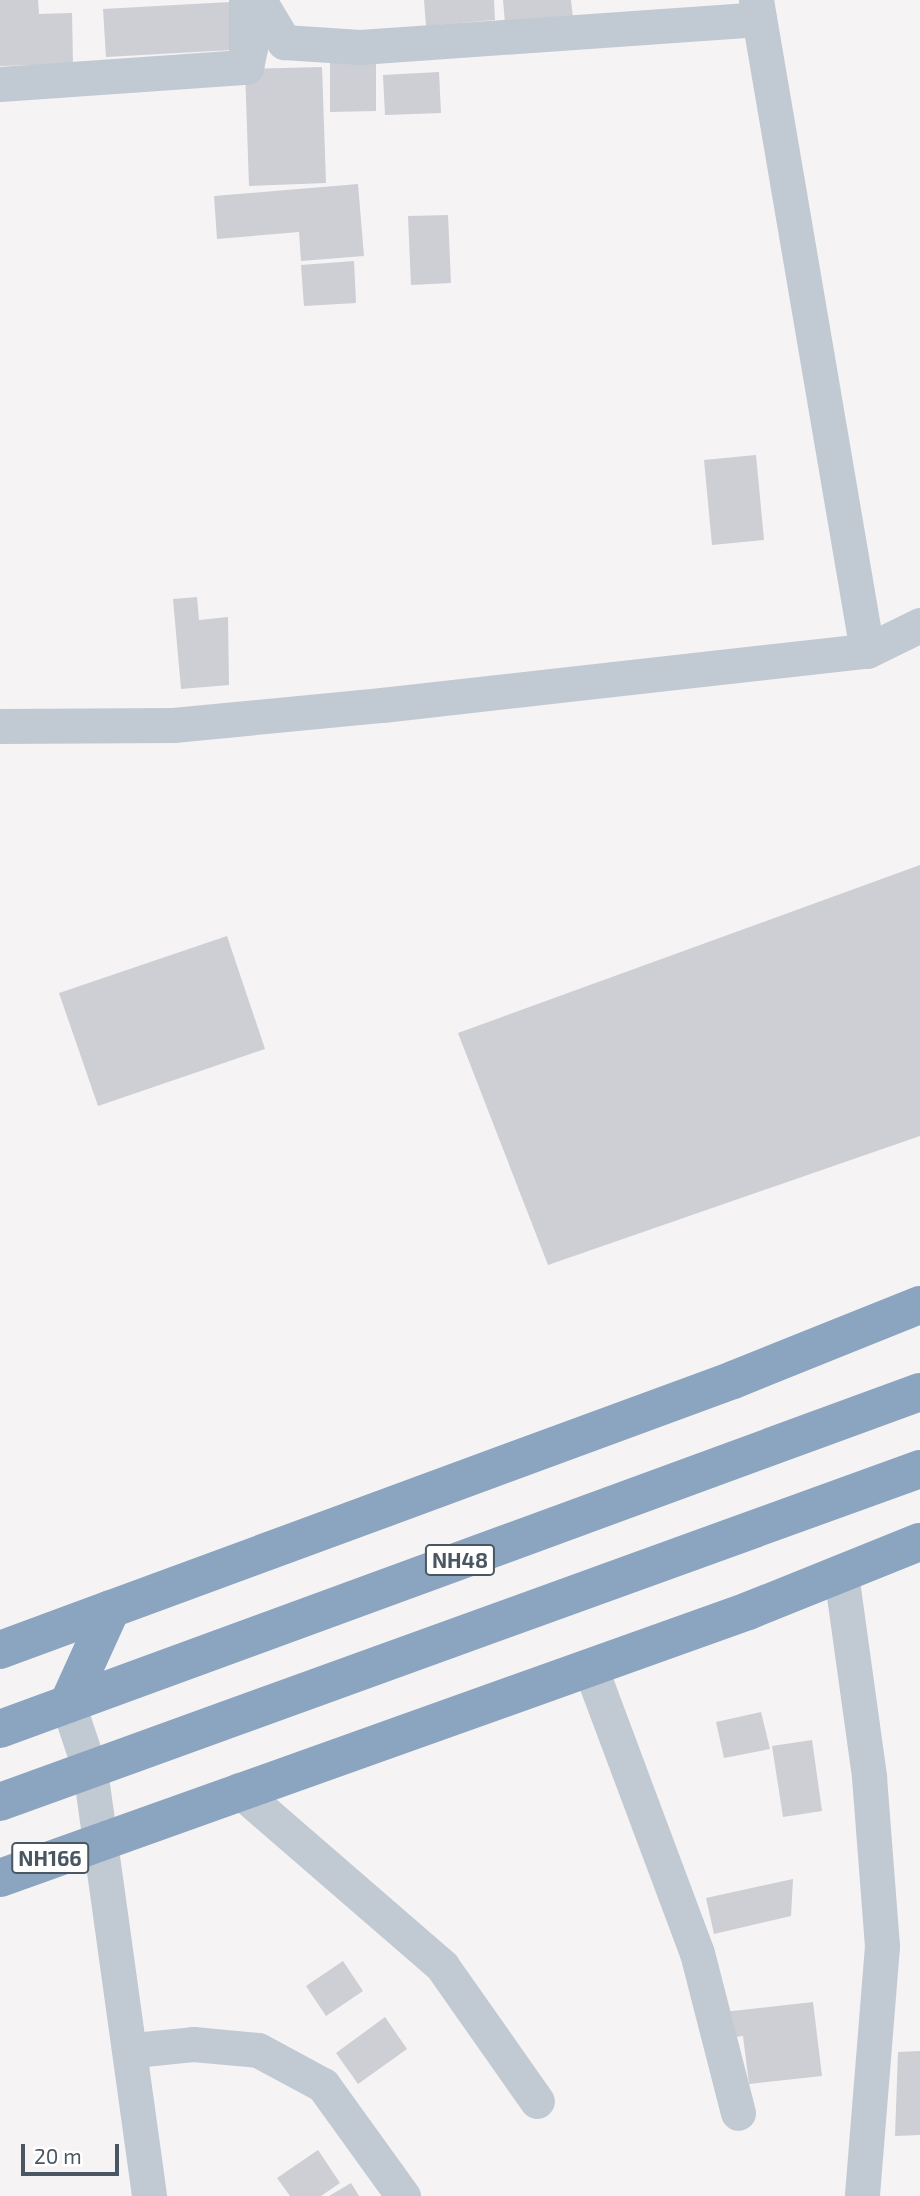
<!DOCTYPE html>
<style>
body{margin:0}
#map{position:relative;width:920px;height:2196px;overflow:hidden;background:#f5f3f3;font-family:"Exo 2",sans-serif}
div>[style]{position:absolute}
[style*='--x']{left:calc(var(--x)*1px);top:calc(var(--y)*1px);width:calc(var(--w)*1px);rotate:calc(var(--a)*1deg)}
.building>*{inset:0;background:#cdcfd5}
.street>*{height:35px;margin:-17.5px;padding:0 17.5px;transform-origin:17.5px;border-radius:17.5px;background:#c1cad2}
.highway>*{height:38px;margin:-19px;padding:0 19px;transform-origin:19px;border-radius:19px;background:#8ba5c1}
span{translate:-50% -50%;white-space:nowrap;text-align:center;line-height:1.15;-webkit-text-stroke:5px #fff;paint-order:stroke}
.shield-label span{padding:2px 5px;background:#fff;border:2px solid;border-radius:5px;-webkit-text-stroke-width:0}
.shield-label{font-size:21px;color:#4a5661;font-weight:700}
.scale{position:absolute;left:21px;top:2144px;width:98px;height:32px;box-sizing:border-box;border:4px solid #4a5661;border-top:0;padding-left:9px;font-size:21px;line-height:24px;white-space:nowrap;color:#4a5661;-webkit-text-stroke:5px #fff;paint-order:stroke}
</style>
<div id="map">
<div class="building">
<div style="clip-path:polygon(0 0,38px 0,39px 14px,72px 13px,73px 64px,0 66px)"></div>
<div style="clip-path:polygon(424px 0,494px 0,495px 20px,426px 26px)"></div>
<div style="clip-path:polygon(503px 0,571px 0,573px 18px,505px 23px)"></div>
<div style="clip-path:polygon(230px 2px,232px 50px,106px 57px,103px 9px)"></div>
<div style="clip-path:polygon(376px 56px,376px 111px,330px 112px,330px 57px)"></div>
<div style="clip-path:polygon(322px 67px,326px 183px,249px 186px,245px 69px)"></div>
<div style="clip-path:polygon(439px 72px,441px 113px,385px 115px,383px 75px)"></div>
<div style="clip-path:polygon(358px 184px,364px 256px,301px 261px,299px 232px,217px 239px,214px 196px)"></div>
<div style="clip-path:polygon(448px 215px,451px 283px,411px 285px,408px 216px)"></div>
<div style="clip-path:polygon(354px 261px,356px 303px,304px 306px,301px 265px)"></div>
<div style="clip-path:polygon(756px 455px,764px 540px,712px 545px,704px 460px)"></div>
<div style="clip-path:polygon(197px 597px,199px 620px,228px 617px,229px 685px,181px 689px,173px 599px)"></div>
<div style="clip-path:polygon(920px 865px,920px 1136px,548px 1265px,458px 1033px)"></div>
<div style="clip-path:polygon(227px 936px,265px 1049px,98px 1106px,59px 993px)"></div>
<div style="clip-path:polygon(761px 1712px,770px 1749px,724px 1758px,716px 1722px)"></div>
<div style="clip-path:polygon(812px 1740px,822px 1811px,783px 1817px,772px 1746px)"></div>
<div style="clip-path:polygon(793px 1879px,791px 1916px,714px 1934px,706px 1898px)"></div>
<div style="clip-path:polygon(343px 1961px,363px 1991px,326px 2016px,306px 1986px)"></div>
<div style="clip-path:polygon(813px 2002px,822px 2076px,749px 2084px,743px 2036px,727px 2038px,723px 2012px)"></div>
<div style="clip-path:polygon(385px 2017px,407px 2049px,358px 2084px,336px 2053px)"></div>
<div style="clip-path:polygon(920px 2051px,920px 2135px,895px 2136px,898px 2052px)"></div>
<div style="clip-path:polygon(318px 2150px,340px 2183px,321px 2196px,290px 2196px,277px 2178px)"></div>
<div style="clip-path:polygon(351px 2183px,359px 2196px,329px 2196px)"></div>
</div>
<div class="street">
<div style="--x:246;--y:0;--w:67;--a:90"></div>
<div style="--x:246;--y:67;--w:66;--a:-77.8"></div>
<div style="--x:260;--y:2;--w:47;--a:59"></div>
<div style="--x:284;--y:42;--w:76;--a:3.8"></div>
<div style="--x:360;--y:47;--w:400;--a:-4"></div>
<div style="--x:756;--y:0;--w:660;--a:80.32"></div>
<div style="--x:0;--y:84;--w:247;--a:-4"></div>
<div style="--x:0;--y:726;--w:173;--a:-0.3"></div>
<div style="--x:173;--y:725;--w:210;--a:-5.5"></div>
<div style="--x:382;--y:705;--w:488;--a:-6.4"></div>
<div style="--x:867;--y:651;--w:59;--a:-26.1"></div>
<div style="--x:841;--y:1574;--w:205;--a:82.1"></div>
<div style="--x:869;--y:1777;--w:169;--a:85.6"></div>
<div style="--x:882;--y:1946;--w:251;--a:94.6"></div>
<div style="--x:590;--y:1667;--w:305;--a:69.5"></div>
<div style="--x:697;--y:1953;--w:165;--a:75.6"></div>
<div style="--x:68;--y:1704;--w:70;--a:71.6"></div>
<div style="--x:90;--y:1770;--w:430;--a:82.1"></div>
<div style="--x:239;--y:1790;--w:269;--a:40.9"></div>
<div style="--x:442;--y:1966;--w:165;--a:54.9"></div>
<div style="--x:134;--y:2050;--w:59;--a:-5.8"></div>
<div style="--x:193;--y:2044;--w:65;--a:5.3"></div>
<div style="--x:258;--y:2050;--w:74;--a:28.3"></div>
<div style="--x:323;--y:2085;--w:137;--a:54.2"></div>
</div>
<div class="highway">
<div style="--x:0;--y:1650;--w:118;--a:-20.3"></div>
<div style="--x:68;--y:1704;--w:104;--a:-65.6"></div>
<div style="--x:111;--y:1609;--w:663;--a:-20.21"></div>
<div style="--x:733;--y:1380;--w:201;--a:-21.9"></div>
<div style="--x:0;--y:1729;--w:980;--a:-20.12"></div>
<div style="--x:0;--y:1802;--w:978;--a:-19.9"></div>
<div style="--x:0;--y:1878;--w:794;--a:-19.64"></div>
<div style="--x:748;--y:1611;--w:185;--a:-21.9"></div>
</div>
<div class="shield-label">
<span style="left:460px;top:1560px">NH48</span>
<span style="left:50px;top:1858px">NH166</span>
</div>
<div class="scale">20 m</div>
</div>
